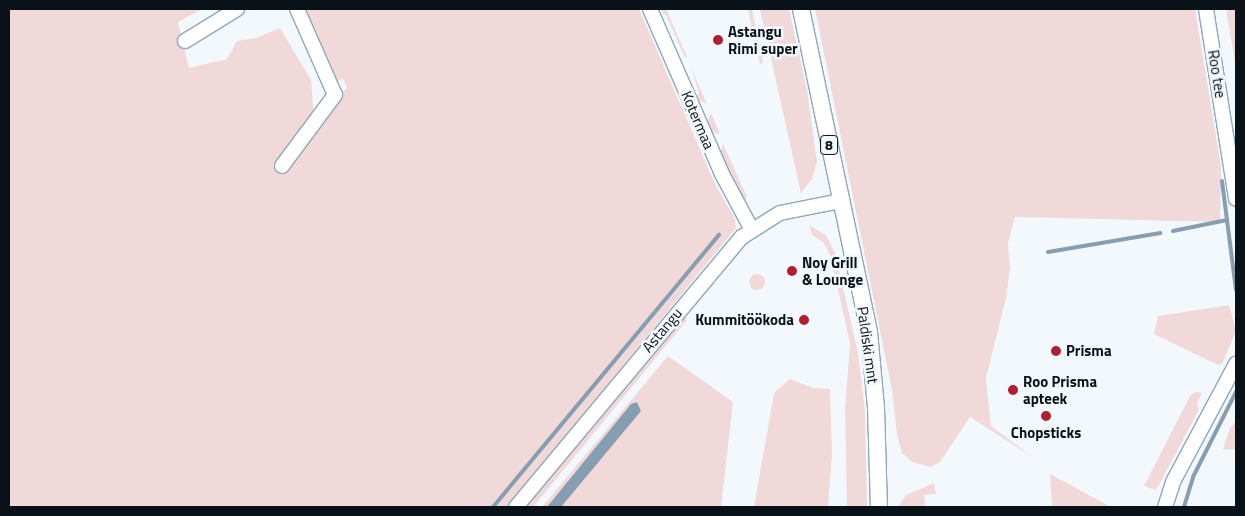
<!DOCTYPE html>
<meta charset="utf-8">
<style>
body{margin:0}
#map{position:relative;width:1245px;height:516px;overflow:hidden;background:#f3f8fc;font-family:"Titillium Web",sans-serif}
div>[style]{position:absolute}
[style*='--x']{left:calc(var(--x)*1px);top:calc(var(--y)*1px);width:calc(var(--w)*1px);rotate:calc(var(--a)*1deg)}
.green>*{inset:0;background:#f2d9d9}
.round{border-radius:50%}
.water>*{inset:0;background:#869eb2}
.stream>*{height:4px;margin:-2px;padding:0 2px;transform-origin:2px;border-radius:2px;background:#869eb2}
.roads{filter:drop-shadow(1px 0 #8ea7bc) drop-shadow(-1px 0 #8ea7bc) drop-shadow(0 1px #8ea7bc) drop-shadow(0 -1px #8ea7bc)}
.minor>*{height:14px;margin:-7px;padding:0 7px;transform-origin:7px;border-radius:7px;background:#fff}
.major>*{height:16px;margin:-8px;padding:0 8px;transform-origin:8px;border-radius:8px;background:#fff}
.dots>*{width:14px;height:14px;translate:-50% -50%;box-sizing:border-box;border:2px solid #f3f8fc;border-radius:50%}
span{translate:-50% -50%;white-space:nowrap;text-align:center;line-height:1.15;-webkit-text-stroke:5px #f3f8fc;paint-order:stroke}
.shield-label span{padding:1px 4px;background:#f3f8fc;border:1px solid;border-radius:4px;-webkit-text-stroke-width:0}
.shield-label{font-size:14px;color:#091219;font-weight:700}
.poi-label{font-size:15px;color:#091219;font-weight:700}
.left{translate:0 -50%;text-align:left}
.right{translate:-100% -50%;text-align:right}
.street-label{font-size:15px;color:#091219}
.frame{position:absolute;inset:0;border:10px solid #091219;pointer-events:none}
</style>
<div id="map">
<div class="green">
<div style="clip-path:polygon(9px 9px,202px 9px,178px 22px,189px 68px,227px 59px,237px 41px,256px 38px,280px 28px,311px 80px,314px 118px,347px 88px,343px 79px,332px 82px,302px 9px,639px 9px,715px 184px,735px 219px,736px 228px,507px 507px,9px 507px)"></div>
<div style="clip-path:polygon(660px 9px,666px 9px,687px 57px,685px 58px,667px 17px)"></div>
<div style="clip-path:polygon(748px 9px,752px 9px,763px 62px,760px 65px)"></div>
<div style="clip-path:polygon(760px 9px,789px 9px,807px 90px,817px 162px,812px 179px,801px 193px)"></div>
<div style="clip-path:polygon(815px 9px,1195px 9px,1221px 166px,1220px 222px,1015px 217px,1008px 243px,1010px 268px,1006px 298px,986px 378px,991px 426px,1034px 458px,970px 417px,940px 462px,931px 467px,912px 462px,902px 453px,897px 435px,892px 390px)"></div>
<div style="clip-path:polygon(1226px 9px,1236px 9px,1236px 68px)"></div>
<div style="clip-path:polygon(691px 68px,707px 104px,696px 99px,699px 93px)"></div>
<div style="clip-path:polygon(711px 113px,720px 134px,712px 132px,707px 122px)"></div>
<div style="clip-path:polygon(723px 144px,747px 197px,744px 201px,720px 154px)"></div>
<div style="clip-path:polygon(809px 225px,826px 235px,835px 253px,858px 353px,865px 411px,867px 507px,847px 507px,845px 409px,850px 343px,831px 258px,824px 243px,812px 235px)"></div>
<div class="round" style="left:749px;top:274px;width:16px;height:16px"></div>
<div style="clip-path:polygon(1229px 305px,1236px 331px,1222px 364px,1218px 365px,1154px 334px,1158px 316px)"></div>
<div style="clip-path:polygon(684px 315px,687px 320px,543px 495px,533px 507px,525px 507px)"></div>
<div style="clip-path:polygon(668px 356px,733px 402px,721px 507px,542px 507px)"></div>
<div style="clip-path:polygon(790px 379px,813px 388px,830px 389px,832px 455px,828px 507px,754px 507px,774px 393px)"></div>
<div style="clip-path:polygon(1197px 392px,1202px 393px,1197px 403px,1199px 410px,1156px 490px,1144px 486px,1191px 394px)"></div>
<div style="clip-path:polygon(1236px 421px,1236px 450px,1223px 449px,1230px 428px)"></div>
<div style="clip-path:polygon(1050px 474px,1111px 507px,1113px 507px,1052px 507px)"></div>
<div style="clip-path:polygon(934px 483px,936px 494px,924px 495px,925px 507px,898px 507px,906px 495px)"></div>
</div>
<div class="water">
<div style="clip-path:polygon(637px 402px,641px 411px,561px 507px,547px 507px,631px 404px)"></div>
</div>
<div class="stream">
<div style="--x:1222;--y:181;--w:110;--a:82.7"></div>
<div style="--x:1173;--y:231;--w:55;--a:-11.5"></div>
<div style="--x:1048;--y:252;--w:114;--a:-9.6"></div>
<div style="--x:493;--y:507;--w:354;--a:-50.3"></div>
<div style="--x:1184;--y:507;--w:31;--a:-73"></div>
<div style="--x:1193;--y:477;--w:95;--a:-63.2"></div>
</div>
<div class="roads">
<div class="minor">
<div style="--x:650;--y:9;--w:180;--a:66.4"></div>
<div style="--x:722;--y:174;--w:61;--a:61.8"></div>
<div style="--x:1206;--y:9;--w:192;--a:81"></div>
<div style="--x:185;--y:41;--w:61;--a:-31.6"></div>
<div style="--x:282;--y:166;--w:89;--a:-53.3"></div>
<div style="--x:335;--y:95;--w:94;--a:-113.8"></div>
<div style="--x:516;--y:507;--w:352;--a:-50.1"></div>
<div style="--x:742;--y:237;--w:45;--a:-32.3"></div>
<div style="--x:780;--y:213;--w:61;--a:-11.3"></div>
<div style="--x:1165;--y:507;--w:28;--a:-72"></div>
<div style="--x:1174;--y:480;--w:132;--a:-61.9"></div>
</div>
<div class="major">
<div style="--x:801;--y:9;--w:330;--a:78.1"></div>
<div style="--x:869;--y:332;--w:75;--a:84.7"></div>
<div style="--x:876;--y:407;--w:100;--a:88.3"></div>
</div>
</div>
<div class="dots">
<div style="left:718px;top:40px;background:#b11e34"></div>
<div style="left:792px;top:271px;background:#b11e34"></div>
<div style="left:804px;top:320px;background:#b11e34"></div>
<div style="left:1056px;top:351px;background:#b11e34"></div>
<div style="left:1013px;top:390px;background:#b11e34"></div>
<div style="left:1046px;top:416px;background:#b11e34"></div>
</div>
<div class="shield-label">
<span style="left:829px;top:145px">8</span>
</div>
<div class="poi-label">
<span class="left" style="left:728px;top:40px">Astangu<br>Rimi super</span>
<span class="left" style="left:802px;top:271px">Noy Grill<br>&amp; Lounge</span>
<span class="right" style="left:794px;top:320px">Kummitöökoda</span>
<span class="left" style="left:1066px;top:351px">Prisma</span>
<span class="left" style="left:1023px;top:390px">Roo Prisma<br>apteek</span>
<span style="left:1046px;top:433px">Chopsticks</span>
</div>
<div class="street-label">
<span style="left:1217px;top:74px;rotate:81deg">Roo tee</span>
<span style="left:698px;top:120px;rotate:67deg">Kotermaa</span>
<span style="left:662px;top:330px;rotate:-50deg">Astangu</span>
<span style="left:868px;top:345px;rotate:82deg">Paldiski mnt</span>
</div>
<div class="frame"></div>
</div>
